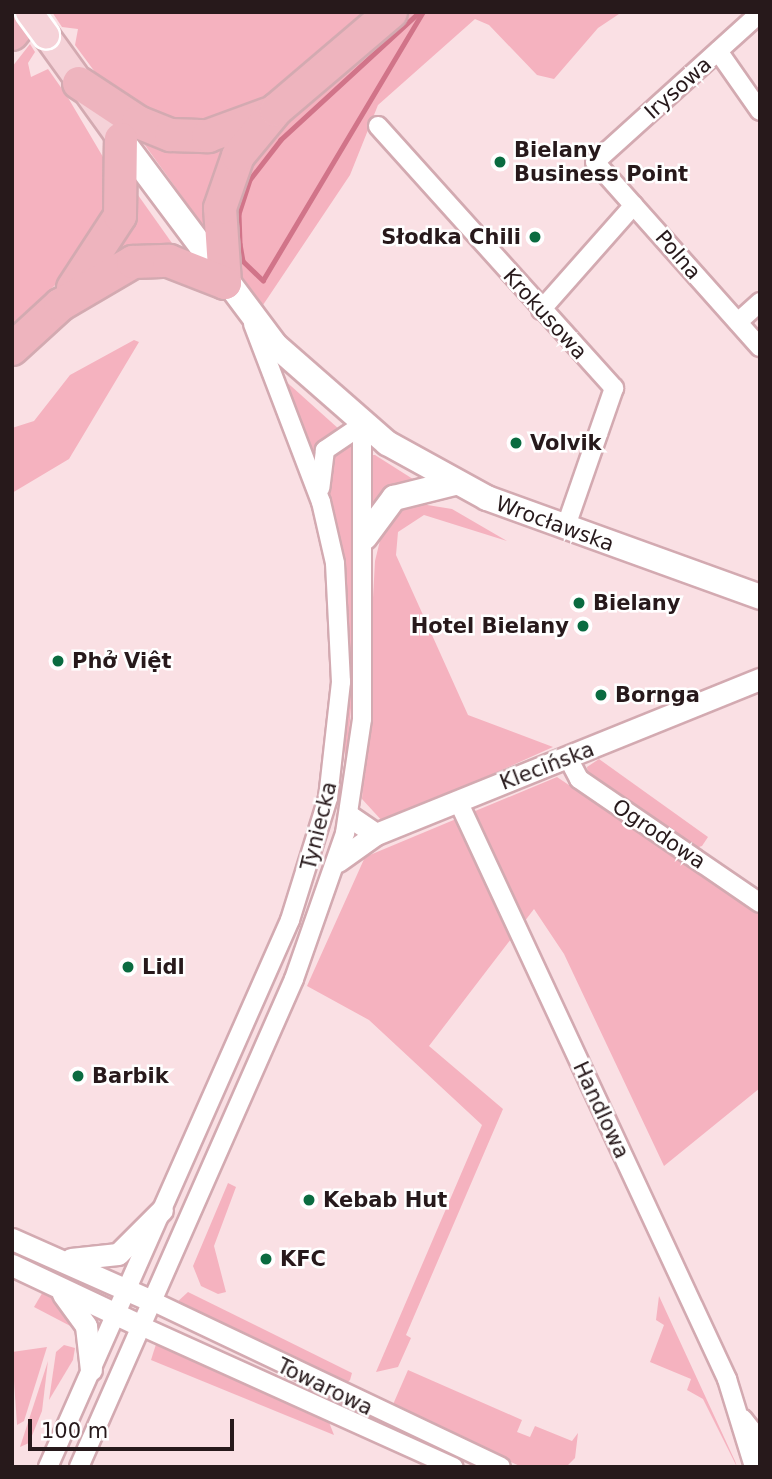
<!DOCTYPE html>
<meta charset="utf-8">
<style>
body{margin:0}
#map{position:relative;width:772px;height:1479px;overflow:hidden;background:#fae0e4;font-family:"DejaVu Sans",sans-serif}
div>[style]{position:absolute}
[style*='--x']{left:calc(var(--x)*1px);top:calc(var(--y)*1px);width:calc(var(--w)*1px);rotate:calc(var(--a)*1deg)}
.green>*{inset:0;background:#f5b2bf}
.stream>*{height:4.5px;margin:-2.25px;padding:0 2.25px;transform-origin:2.25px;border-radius:2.25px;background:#d17489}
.roads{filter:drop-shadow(2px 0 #d3aab1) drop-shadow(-2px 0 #d3aab1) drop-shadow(0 2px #d3aab1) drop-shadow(0 -2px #d3aab1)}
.minor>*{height:18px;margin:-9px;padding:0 9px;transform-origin:9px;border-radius:9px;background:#fff}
.tertiary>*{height:21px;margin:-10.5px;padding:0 10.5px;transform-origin:10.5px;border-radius:10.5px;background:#fff}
.secondary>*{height:24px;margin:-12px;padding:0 12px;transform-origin:12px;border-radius:12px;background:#fff}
.primary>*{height:26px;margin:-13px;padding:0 13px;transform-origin:13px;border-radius:13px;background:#f5d2d8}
.motorway>*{height:32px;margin:-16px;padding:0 16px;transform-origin:16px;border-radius:16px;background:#eeb4be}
.bridges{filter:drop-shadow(2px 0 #fff) drop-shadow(-2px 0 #fff) drop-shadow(0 2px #fff) drop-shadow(0 -2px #fff)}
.primary-bridge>*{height:26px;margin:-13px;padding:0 13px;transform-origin:13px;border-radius:13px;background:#f5d2d8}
.dots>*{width:19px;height:19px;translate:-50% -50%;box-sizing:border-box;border:4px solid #fff;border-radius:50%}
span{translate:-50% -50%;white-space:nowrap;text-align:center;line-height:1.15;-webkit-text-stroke:5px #fff;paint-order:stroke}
.street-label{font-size:21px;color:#27191b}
.poi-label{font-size:21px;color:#27191b;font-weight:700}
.left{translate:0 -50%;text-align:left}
.right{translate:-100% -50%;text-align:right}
.frame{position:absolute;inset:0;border:14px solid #27191b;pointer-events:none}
.scale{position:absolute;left:28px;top:1419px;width:206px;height:32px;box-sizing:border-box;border:4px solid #27191b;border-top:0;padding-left:9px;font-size:21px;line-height:24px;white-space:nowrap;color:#27191b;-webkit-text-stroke:5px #fff;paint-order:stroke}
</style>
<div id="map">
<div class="green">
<div style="clip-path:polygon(52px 12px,376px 12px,281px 93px,181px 129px,109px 91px,75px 45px,78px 29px,62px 27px)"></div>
<div style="clip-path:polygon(407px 12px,622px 12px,598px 28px,554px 79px,537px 75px,489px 25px,475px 19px,378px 105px,350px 175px,263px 305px,237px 270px,228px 200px,271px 130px)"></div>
<div style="clip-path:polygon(30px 44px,35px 52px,28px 63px,31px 77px,48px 69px,67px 96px,106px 162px,113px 201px,72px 270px,12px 324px,12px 67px)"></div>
<div style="clip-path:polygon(134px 130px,234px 137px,207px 231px)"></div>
<div style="clip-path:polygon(133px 188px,179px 253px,109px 263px)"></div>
<div style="clip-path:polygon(134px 340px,139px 342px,69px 459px,12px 493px,12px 428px,34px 421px,70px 375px)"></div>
<div style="clip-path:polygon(281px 377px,340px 430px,315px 456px,312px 455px)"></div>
<div style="clip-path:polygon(348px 443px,354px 445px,354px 671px,344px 794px,348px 608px,326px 488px,332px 454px)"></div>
<div style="clip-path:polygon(373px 455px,375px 455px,416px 481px,373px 502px)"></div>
<div style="clip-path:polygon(409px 502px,452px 509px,507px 541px,424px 515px,398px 532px,396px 555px,468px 715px,553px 747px,384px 823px,362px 799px,375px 561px,385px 520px)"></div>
<div style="clip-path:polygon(599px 759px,708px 837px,702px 846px,693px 849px,588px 775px,587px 767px)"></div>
<div style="clip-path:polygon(557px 777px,760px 914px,760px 1088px,664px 1166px,564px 954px,534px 909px,429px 1046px,503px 1109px,406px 1335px,411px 1338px,398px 1367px,376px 1372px,482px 1125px,369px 1020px,307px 986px,365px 857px)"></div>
<div style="clip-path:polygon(228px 1183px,236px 1187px,214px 1246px,226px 1292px,218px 1294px,201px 1286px,193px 1266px)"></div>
<div style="clip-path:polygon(44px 1290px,59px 1300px,78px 1330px,34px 1307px)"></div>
<div style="clip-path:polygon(188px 1292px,352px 1373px,350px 1380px,344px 1386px,175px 1304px)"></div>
<div style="clip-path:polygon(659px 1296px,735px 1461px,737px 1467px,703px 1399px,687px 1390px,691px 1379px,650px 1362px,664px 1325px,656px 1320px)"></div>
<div style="clip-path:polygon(157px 1341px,327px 1417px,334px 1435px,151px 1360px)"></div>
<div style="clip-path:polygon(64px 1345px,75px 1348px,73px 1360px,49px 1400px,56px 1352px)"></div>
<div style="clip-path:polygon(47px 1347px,24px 1421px,17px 1425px,12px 1352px)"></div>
<div style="clip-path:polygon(48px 1361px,42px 1411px,29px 1443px,20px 1447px)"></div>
<div style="clip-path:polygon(408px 1370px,522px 1420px,517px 1432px,530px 1437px,535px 1426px,572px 1441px,578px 1433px,575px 1458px,566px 1467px,522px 1467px,391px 1409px)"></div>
</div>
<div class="stream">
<div style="--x:420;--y:12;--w:189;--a:137.4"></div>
<div style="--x:281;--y:140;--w:51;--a:127.8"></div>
<div style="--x:250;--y:180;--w:36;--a:108"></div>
<div style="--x:239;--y:214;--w:30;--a:88"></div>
<div style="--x:240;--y:244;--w:17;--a:80"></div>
<div style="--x:243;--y:261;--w:28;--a:44"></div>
<div style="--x:263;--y:280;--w:312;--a:-59.2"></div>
</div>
<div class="roads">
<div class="minor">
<div style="--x:760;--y:13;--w:222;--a:137.9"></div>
<div style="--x:595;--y:162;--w:248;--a:48.3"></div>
<div style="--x:718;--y:51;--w:73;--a:55"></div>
<div style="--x:378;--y:126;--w:353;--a:48"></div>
<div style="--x:614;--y:388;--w:149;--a:109.2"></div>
<div style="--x:541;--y:310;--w:140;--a:-48.5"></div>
<div style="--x:738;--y:322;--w:30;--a:-42"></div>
<div style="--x:568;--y:758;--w:24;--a:62"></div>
<div style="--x:579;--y:779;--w:219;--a:34.4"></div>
<div style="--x:458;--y:801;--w:638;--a:65.04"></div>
<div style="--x:727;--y:1379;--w:92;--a:72.9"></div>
<div style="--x:152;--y:1301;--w:386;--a:25.4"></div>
<div style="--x:141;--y:1326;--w:343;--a:24.3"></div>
<div style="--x:743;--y:1419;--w:28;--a:52"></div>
<div style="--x:48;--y:1467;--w:598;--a:-66.13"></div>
<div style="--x:290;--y:920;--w:128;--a:-72.7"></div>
<div style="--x:328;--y:798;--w:117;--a:-83.6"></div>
<div style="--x:341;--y:682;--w:119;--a:-92.9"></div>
<div style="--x:335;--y:563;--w:63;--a:-102.9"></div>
<div style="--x:321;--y:502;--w:191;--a:-110.9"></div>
<div style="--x:79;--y:1467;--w:533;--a:-66.22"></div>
<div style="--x:294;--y:979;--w:155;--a:-70.7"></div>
<div style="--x:345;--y:833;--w:115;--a:-81.5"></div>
<div style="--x:362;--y:719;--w:294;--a:-90"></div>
<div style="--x:362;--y:425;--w:45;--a:146"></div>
<div style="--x:325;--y:450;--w:38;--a:97"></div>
</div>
<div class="tertiary">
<div style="--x:349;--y:816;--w:32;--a:34"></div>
<div style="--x:338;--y:861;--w:47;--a:-35.4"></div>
<div style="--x:376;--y:834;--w:414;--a:-22"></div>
<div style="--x:12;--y:1239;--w:153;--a:23.9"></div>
<div style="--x:71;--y:1259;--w:47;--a:-6.1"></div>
<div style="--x:118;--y:1254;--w:62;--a:-45"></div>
<div style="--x:12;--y:1265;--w:143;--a:25.3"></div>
<div style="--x:63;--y:1294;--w:39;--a:54"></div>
<div style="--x:86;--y:1326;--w:44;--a:83.5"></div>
</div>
<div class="secondary">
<div style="--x:121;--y:139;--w:257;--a:53.2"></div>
<div style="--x:275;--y:345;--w:149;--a:41.2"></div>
<div style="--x:387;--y:443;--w:114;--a:28.8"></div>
<div style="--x:487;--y:498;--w:290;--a:19.9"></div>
<div style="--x:365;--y:537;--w:49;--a:-53.4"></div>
<div style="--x:394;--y:498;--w:62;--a:-14"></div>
</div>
<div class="primary">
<div style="--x:46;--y:35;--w:128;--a:54.2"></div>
</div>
<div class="motorway">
<div style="--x:12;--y:34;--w:28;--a:-51"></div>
<div style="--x:79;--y:83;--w:71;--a:33.5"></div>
<div style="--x:138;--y:122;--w:35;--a:22"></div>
<div style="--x:171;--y:135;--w:37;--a:2"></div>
<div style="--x:208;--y:136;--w:64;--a:-20.1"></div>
<div style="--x:225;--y:283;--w:75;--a:-93.8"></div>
<div style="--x:220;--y:208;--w:55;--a:-70.9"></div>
<div style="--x:238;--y:156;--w:60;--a:-50.4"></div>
<div style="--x:276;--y:110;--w:151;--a:-40.4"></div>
<div style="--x:73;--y:288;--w:86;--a:-56.9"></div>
<div style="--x:120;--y:216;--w:77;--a:-89.3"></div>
<div style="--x:12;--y:349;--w:65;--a:-42.5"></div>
<div style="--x:60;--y:305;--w:85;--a:-30.5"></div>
<div style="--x:133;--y:262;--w:36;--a:-2"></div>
<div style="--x:169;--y:261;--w:60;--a:21.4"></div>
</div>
</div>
<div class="bridges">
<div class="primary-bridge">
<div style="--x:29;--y:12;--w:29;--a:54"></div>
</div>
</div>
<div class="dots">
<div style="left:500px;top:162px;background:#0a6b40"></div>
<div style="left:535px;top:237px;background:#0a6b40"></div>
<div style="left:516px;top:443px;background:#0a6b40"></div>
<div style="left:579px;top:603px;background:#0a6b40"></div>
<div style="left:583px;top:626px;background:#0a6b40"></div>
<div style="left:58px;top:661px;background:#0a6b40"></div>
<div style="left:601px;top:695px;background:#0a6b40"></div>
<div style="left:128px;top:967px;background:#0a6b40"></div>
<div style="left:78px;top:1076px;background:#0a6b40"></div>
<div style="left:309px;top:1200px;background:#0a6b40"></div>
<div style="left:266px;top:1259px;background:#0a6b40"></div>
</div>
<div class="street-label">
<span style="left:678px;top:88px;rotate:-42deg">Irysowa</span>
<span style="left:678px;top:255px;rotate:49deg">Polna</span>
<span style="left:545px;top:314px;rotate:48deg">Krokusowa</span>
<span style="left:555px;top:524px;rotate:20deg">Wrocławska</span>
<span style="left:547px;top:766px;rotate:-21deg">Klecińska</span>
<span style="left:319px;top:826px;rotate:-76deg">Tyniecka</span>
<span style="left:659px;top:834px;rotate:34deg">Ogrodowa</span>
<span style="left:601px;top:1110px;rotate:65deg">Handlowa</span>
<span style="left:325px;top:1387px;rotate:26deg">Towarowa</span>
</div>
<div class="poi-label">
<span class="left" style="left:514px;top:162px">Bielany<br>Business Point</span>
<span class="right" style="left:521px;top:237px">Słodka Chili</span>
<span class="left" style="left:530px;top:443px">Volvik</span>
<span class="left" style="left:593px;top:603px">Bielany</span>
<span class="right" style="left:569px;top:626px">Hotel Bielany</span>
<span class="left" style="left:72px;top:661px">Phở Việt</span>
<span class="left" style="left:615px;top:695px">Bornga</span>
<span class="left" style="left:142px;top:967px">Lidl</span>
<span class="left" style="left:92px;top:1076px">Barbik</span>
<span class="left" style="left:323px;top:1200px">Kebab Hut</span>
<span class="left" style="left:280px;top:1259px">KFC</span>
</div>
<div class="frame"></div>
<div class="scale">100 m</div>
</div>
